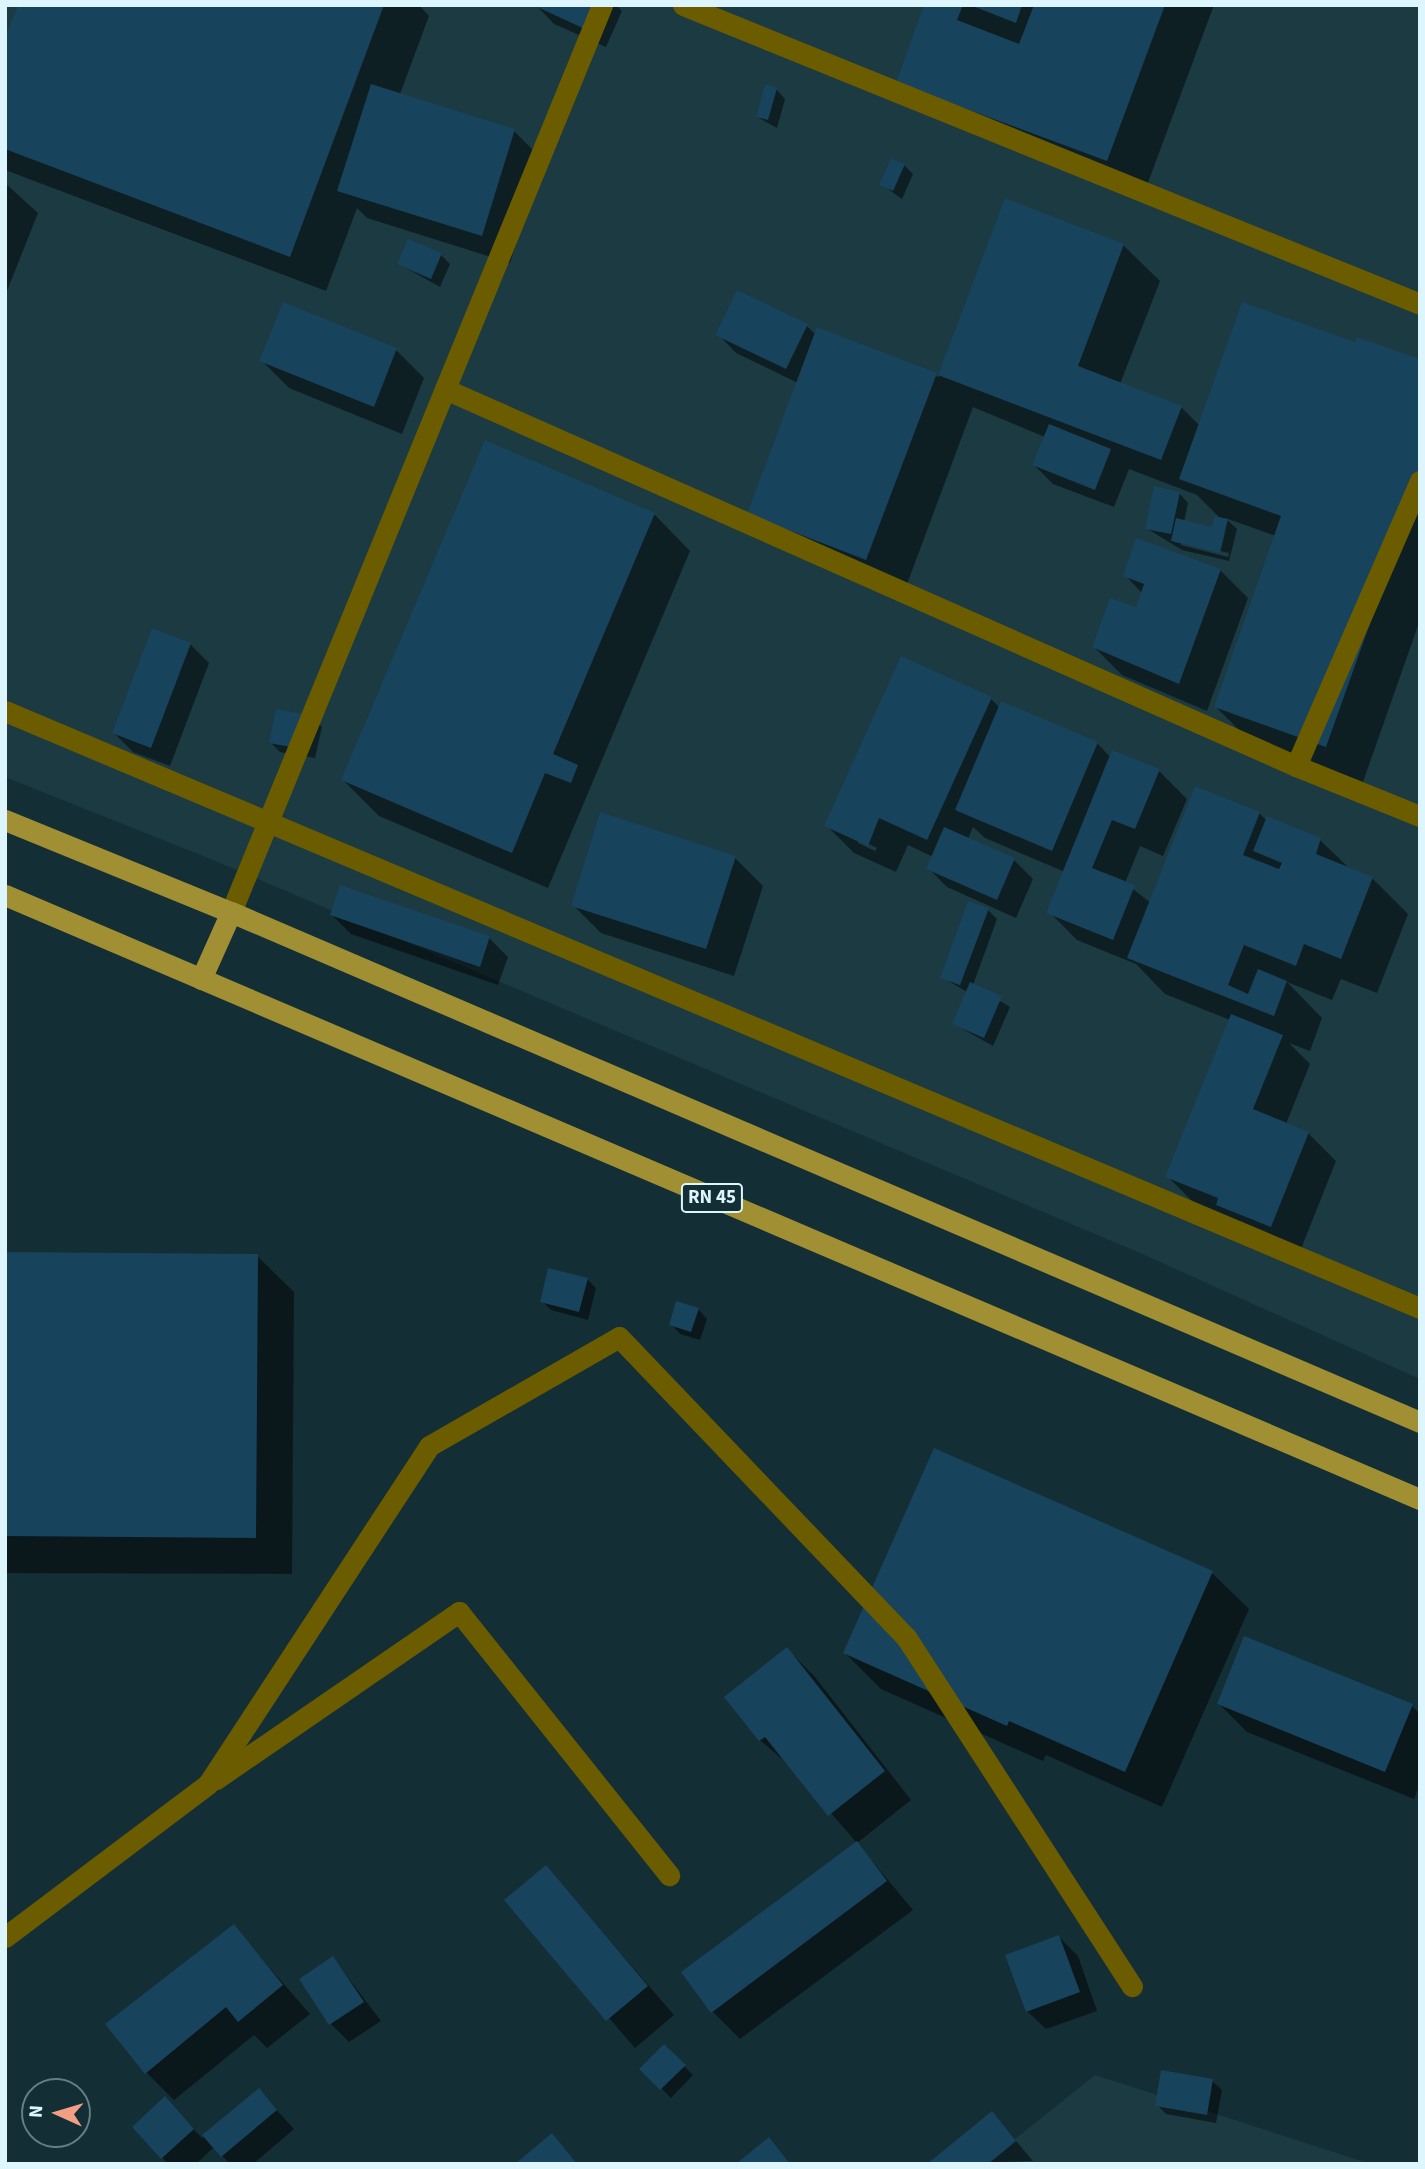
<!DOCTYPE html>
<style>
body{margin:0}
#map{position:relative;width:1425px;height:2169px;overflow:hidden;background:#132e35;font-family:"Source Sans 3",sans-serif}
div>[style]{position:absolute}
[style*='--x']{left:calc(var(--x)*1px);top:calc(var(--y)*1px);width:calc(var(--w)*1px);rotate:calc(var(--a)*1deg)}
.built>*{inset:0;background:#1b3a42}
.shadow>*{inset:0;background:#0007}
.building>*{inset:0;background:#18435c}
.service>*{height:21px;margin:-10.5px;padding:0 10.5px;transform-origin:10.5px;border-radius:10.5px;background:#6c5c00}
.minor>*{height:21px;margin:-10.5px;padding:0 10.5px;transform-origin:10.5px;border-radius:10.5px;background:#6c5c00}
.primary>*{height:21px;margin:-10.5px;padding:0 10.5px;transform-origin:10.5px;border-radius:10.5px;background:#a18f33}
span{translate:-50% -50%;white-space:nowrap;text-align:center;line-height:1.15;-webkit-text-stroke:6px #132e35;paint-order:stroke}
.shield-label span{padding:2px 5px;background:#132e35;border:2px solid;border-radius:5px;-webkit-text-stroke-width:0}
.shield-label{font-size:19px;color:#ddf5fc;font-weight:700}
.frame{position:absolute;inset:0;border:7px solid #ddf5fc;pointer-events:none}
.north{position:absolute;left:21px;top:2078px;width:70px;height:70px;box-sizing:border-box;background:#132e35;border:2px solid #647e85;border-radius:50%;rotate:274deg;font-size:19px;font-weight:700;line-height:28px;text-align:center;color:#ddf5fc}
.north::after{content:'';display:block;margin:auto;width:24px;height:32px;background:#f39f85;clip-path:polygon(50% 0,100% 100%,50% 72%,0 100%)}
</style>
<div id="map">
<div class="built">
<div style="clip-path:polygon(5px 5px,1420px 5px,1420px 1379px,1140px 1253px,208px 858px,5px 777px)"></div>
<div style="clip-path:polygon(1095px 2075px,1371px 2164px,984px 2164px)"></div>
</div>
<div class="shadow">
<div style="clip-path:polygon(19px 5px,419px 5px,429px 16px,400px 94px,514px 131px,542px 159px,510px 263px,367px 218px,357px 208px,326px 291px,5px 170px,5px 43px)"></div>
<div style="clip-path:polygon(536px 5px,616px 5px,622px 11px,606px 47px,554px 24px)"></div>
<div style="clip-path:polygon(926px 5px,1214px 5px,1143px 196px,934px 118px,898px 82px)"></div>
<div style="clip-path:polygon(776px 89px,785px 99px,777px 128px,757px 117px)"></div>
<div style="clip-path:polygon(904px 165px,913px 174px,902px 199px,881px 184px)"></div>
<div style="clip-path:polygon(5px 183px,38px 213px,5px 296px)"></div>
<div style="clip-path:polygon(evenodd,1006px 200px,1123px 245px,1160px 281px,1120px 384px,1181px 407px,1200px 426px,1356px 344px,1420px 361px,1420px 620px,1363px 782px,1252px 743px,1216px 707px,1276px 536px,1225px 518px,1237px 529px,1229px 561px,1182px 550px,1146px 528px,1179px 493px,1188px 503px,1184px 522px,1214px 529px,1221px 519px,1197px 495px,1129px 469px,1114px 507px,1053px 484px,1034px 465px,1045px 437px,973px 407px,903px 595px,785px 550px,798px 383px,736px 353px,718px 334px,807px 326px,816px 335px,939px 377px,1006px 200px,1181px 542px,1229px 553px,1228px 557px,1181px 545px,1181px 542px)"></div>
<div style="clip-path:polygon(441px 255px,450px 264px,440px 287px,399px 264px)"></div>
<div style="clip-path:polygon(396px 350px,424px 378px,402px 434px,289px 388px,261px 360px)"></div>
<div style="clip-path:polygon(654px 514px,690px 551px,548px 888px,379px 816px,343px 780px)"></div>
<div style="clip-path:polygon(1220px 570px,1248px 598px,1207px 711px,1122px 675px,1094px 647px,1137px 609px,1142px 593px,1125px 575px)"></div>
<div style="clip-path:polygon(190px 644px,209px 663px,170px 766px,133px 752px,114px 733px)"></div>
<div style="clip-path:polygon(evenodd,991px 699px,1000px 708px,1097px 743px,1111px 758px,1159px 771px,1187px 799px,1163px 856px,1140px 846px,1125px 883px,1151px 903px,1259px 813px,1267px 821px,1320px 840px,1351px 870px,1372px 878px,1408px 914px,1377px 993px,1341px 979px,1332px 1000px,1287px 982px,1322px 1018px,1310px 1051px,1289px 1043px,1310px 1064px,1286px 1124px,1308px 1133px,1336px 1161px,1299px 1254px,1195px 1204px,1167px 1176px,1230px 1020px,1165px 994px,1136px 964px,1077px 940px,1049px 912px,1065px 872px,985px 838px,973px 827px,968px 839px,1014px 860px,1033px 879px,1016px 918px,947px 887px,928px 868px,933px 857px,908px 845px,896px 872px,854px 853px,826px 825px,991px 699px,858px 839px,877px 848px,875px 851px,858px 843px,858px 839px)"></div>
<div style="clip-path:polygon(313px 718px,322px 727px,315px 758px,280px 752px,271px 743px)"></div>
<div style="clip-path:polygon(735px 858px,763px 886px,734px 976px,601px 933px,573px 905px)"></div>
<div style="clip-path:polygon(988px 910px,997px 919px,973px 985px,1010px 1007px,993px 1046px,954px 1024px,967px 992px,942px 977px)"></div>
<div style="clip-path:polygon(332px 915px,489px 938px,508px 957px,498px 985px,351px 934px)"></div>
<div style="clip-path:polygon(5px 1254px,257px 1256px,294px 1292px,292px 1574px,5px 1573px)"></div>
<div style="clip-path:polygon(587px 1279px,596px 1288px,588px 1320px,551px 1310px,542px 1301px)"></div>
<div style="clip-path:polygon(698px 1309px,707px 1319px,700px 1340px,680px 1334px,671px 1324px)"></div>
<div style="clip-path:polygon(935px 1450px,1212px 1573px,1249px 1609px,1162px 1807px,1046px 1755px,1043px 1761px,881px 1689px,845px 1653px)"></div>
<div style="clip-path:polygon(787px 1649px,815px 1677px,911px 1800px,857px 1843px,913px 1910px,740px 2039px,712px 2011px,857px 1843px,790px 1766px,760px 1740px)"></div>
<div style="clip-path:polygon(1219px 1704px,1412px 1706px,1420px 1714px,1420px 1784px,1414px 1799px,1247px 1732px)"></div>
<div style="clip-path:polygon(546px 1867px,674px 2015px,635px 2048px,507px 1900px)"></div>
<div style="clip-path:polygon(234px 1927px,310px 2014px,267px 2048px,254px 2035px,174px 2100px,146px 2072px)"></div>
<div style="clip-path:polygon(1059px 1937px,1078px 1956px,1097px 2011px,1046px 2029px,1027px 2011px)"></div>
<div style="clip-path:polygon(333px 1958px,381px 2021px,349px 2042px,330px 2023px)"></div>
<div style="clip-path:polygon(664px 2046px,693px 2075px,671px 2098px,642px 2069px)"></div>
<div style="clip-path:polygon(1212px 2081px,1222px 2090px,1216px 2123px,1166px 2114px,1157px 2105px)"></div>
<div style="clip-path:polygon(259px 2091px,294px 2129px,253px 2164px,230px 2164px,214px 2147px,196px 2164px,168px 2164px,135px 2127px,165px 2099px,202px 2138px)"></div>
<div style="clip-path:polygon(992px 2113px,1033px 2161px,929px 2164px)"></div>
</div>
<div class="building">
<div style="clip-path:polygon(18px 5px,384px 5px,290px 257px,5px 149px,5px 38px)"></div>
<div style="clip-path:polygon(533px 5px,597px 5px,587px 30px)"></div>
<div style="clip-path:polygon(924px 5px,963px 5px,957px 20px,1019px 44px,1034px 5px,1165px 5px,1107px 161px,896px 83px)"></div>
<div style="clip-path:polygon(970px 5px,1022px 5px,1016px 23px)"></div>
<div style="clip-path:polygon(371px 84px,515px 129px,482px 236px,337px 191px)"></div>
<div style="clip-path:polygon(765px 84px,777px 88px,768px 120px,756px 117px)"></div>
<div style="clip-path:polygon(891px 158px,905px 164px,893px 191px,879px 185px)"></div>
<div style="clip-path:polygon(1005px 198px,1124px 244px,1078px 366px,1182px 406px,1161px 460px,938px 375px)"></div>
<div style="clip-path:polygon(408px 239px,442px 253px,431px 279px,397px 264px)"></div>
<div style="clip-path:polygon(737px 290px,808px 324px,786px 369px,715px 335px)"></div>
<div style="clip-path:polygon(283px 302px,397px 348px,374px 407px,259px 361px)"></div>
<div style="clip-path:polygon(1242px 302px,1355px 342px,1357px 337px,1420px 359px,1420px 483px,1326px 747px,1214px 707px,1281px 516px,1179px 479px)"></div>
<div style="clip-path:polygon(817px 327px,937px 373px,866px 560px,747px 514px)"></div>
<div style="clip-path:polygon(1049px 424px,1111px 449px,1095px 490px,1032px 465px)"></div>
<div style="clip-path:polygon(485px 440px,655px 513px,553px 754px,578px 765px,571px 783px,545px 773px,512px 853px,341px 780px)"></div>
<div style="clip-path:polygon(1154px 486px,1180px 492px,1171px 534px,1145px 529px)"></div>
<div style="clip-path:polygon(1215px 516px,1228px 519px,1220px 553px,1171px 541px,1176px 518px,1212px 527px)"></div>
<div style="clip-path:polygon(1136px 538px,1221px 569px,1179px 684px,1092px 647px,1110px 598px,1136px 607px,1144px 584px,1123px 576px)"></div>
<div style="clip-path:polygon(152px 628px,191px 643px,151px 748px,112px 733px)"></div>
<div style="clip-path:polygon(901px 656px,992px 697px,927px 840px,879px 818px,868px 846px,824px 826px)"></div>
<div style="clip-path:polygon(1001px 701px,1098px 742px,1052px 851px,955px 810px)"></div>
<div style="clip-path:polygon(276px 709px,314px 716px,307px 750px,269px 743px)"></div>
<div style="clip-path:polygon(1112px 750px,1160px 769px,1135px 829px,1112px 820px,1092px 868px,1135px 885px,1113px 940px,1046px 913px)"></div>
<div style="clip-path:polygon(1195px 786px,1260px 812px,1243px 855px,1279px 869px,1282px 863px,1253px 851px,1267px 816px,1321px 838px,1316px 854px,1373px 877px,1341px 959px,1304px 944px,1296px 966px,1244px 945px,1228px 985px,1248px 994px,1258px 969px,1287px 981px,1274px 1016px,1127px 958px)"></div>
<div style="clip-path:polygon(600px 812px,736px 856px,706px 949px,571px 906px)"></div>
<div style="clip-path:polygon(944px 827px,1015px 858px,997px 900px,926px 869px)"></div>
<div style="clip-path:polygon(340px 885px,490px 936px,480px 967px,330px 915px)"></div>
<div style="clip-path:polygon(968px 901px,989px 908px,960px 985px,940px 978px)"></div>
<div style="clip-path:polygon(970px 982px,1002px 996px,984px 1038px,952px 1024px)"></div>
<div style="clip-path:polygon(1231px 1014px,1283px 1035px,1253px 1109px,1309px 1132px,1271px 1227px,1216px 1205px,1218px 1198px,1165px 1177px)"></div>
<div style="clip-path:polygon(5px 1252px,258px 1254px,256px 1538px,5px 1536px)"></div>
<div style="clip-path:polygon(548px 1268px,588px 1278px,579px 1312px,540px 1302px)"></div>
<div style="clip-path:polygon(676px 1301px,699px 1308px,691px 1332px,669px 1325px)"></div>
<div style="clip-path:polygon(934px 1448px,1213px 1571px,1125px 1772px,1009px 1721px,1007px 1726px,843px 1653px)"></div>
<div style="clip-path:polygon(1244px 1636px,1413px 1704px,1385px 1772px,1217px 1704px)"></div>
<div style="clip-path:polygon(787px 1647px,885px 1771px,828px 1816px,765px 1737px,759px 1741px,724px 1697px)"></div>
<div style="clip-path:polygon(857px 1841px,887px 1881px,711px 2013px,681px 1972px)"></div>
<div style="clip-path:polygon(546px 1865px,648px 1986px,606px 2021px,504px 1900px)"></div>
<div style="clip-path:polygon(234px 1924px,283px 1985px,238px 2022px,226px 2007px,145px 2074px,105px 2024px)"></div>
<div style="clip-path:polygon(1059px 1935px,1080px 1992px,1026px 2012px,1005px 1955px)"></div>
<div style="clip-path:polygon(333px 1956px,364px 2002px,329px 2025px,299px 1979px)"></div>
<div style="clip-path:polygon(664px 2044px,686px 2065px,660px 2090px,639px 2069px)"></div>
<div style="clip-path:polygon(1161px 2070px,1213px 2079px,1207px 2115px,1155px 2106px)"></div>
<div style="clip-path:polygon(259px 2088px,277px 2110px,221px 2157px,202px 2135px)"></div>
<div style="clip-path:polygon(165px 2096px,194px 2129px,161px 2159px,132px 2127px)"></div>
<div style="clip-path:polygon(992px 2111px,1016px 2141px,988px 2164px,927px 2164px)"></div>
<div style="clip-path:polygon(552px 2133px,577px 2164px,515px 2164px)"></div>
<div style="clip-path:polygon(769px 2137px,790px 2164px,736px 2164px)"></div>
</div>
<div class="service">
<div style="--x:683;--y:5;--w:795;--a:22.08"></div>
<div style="--x:445;--y:389;--w:931;--a:23.89"></div>
<div style="--x:1296;--y:766;--w:134;--a:22"></div>
<div style="--x:5;--y:711;--w:1536;--a:22.88"></div>
<div style="--x:1296;--y:766;--w:311;--a:-66.5"></div>
<div style="--x:231;--y:912;--w:980;--a:-67.75"></div>
<div style="--x:216;--y:1779;--w:295;--a:-34.5"></div>
<div style="--x:459;--y:1612;--w:337;--a:51.4"></div>
<div style="--x:208;--y:1784;--w:404;--a:-56.8"></div>
<div style="--x:429;--y:1446;--w:219;--a:-29.8"></div>
<div style="--x:619;--y:1337;--w:415;--a:46.3"></div>
<div style="--x:906;--y:1637;--w:416;--a:57.1"></div>
</div>
<div class="minor">
<div style="--x:5;--y:1937;--w:254;--a:-37"></div>
</div>
<div class="primary">
<div style="--x:5;--y:820;--w:244;--a:22.2"></div>
<div style="--x:231;--y:912;--w:1294;--a:23.22"></div>
<div style="--x:5;--y:895;--w:1539;--a:23.12"></div>
<div style="--x:201;--y:979;--w:73;--a:-65.9"></div>
</div>
<div class="shield-label">
<span style="left:712px;top:1198px">RN 45</span>
</div>
<div class="frame"></div>
<div class="north">N</div>
</div>
